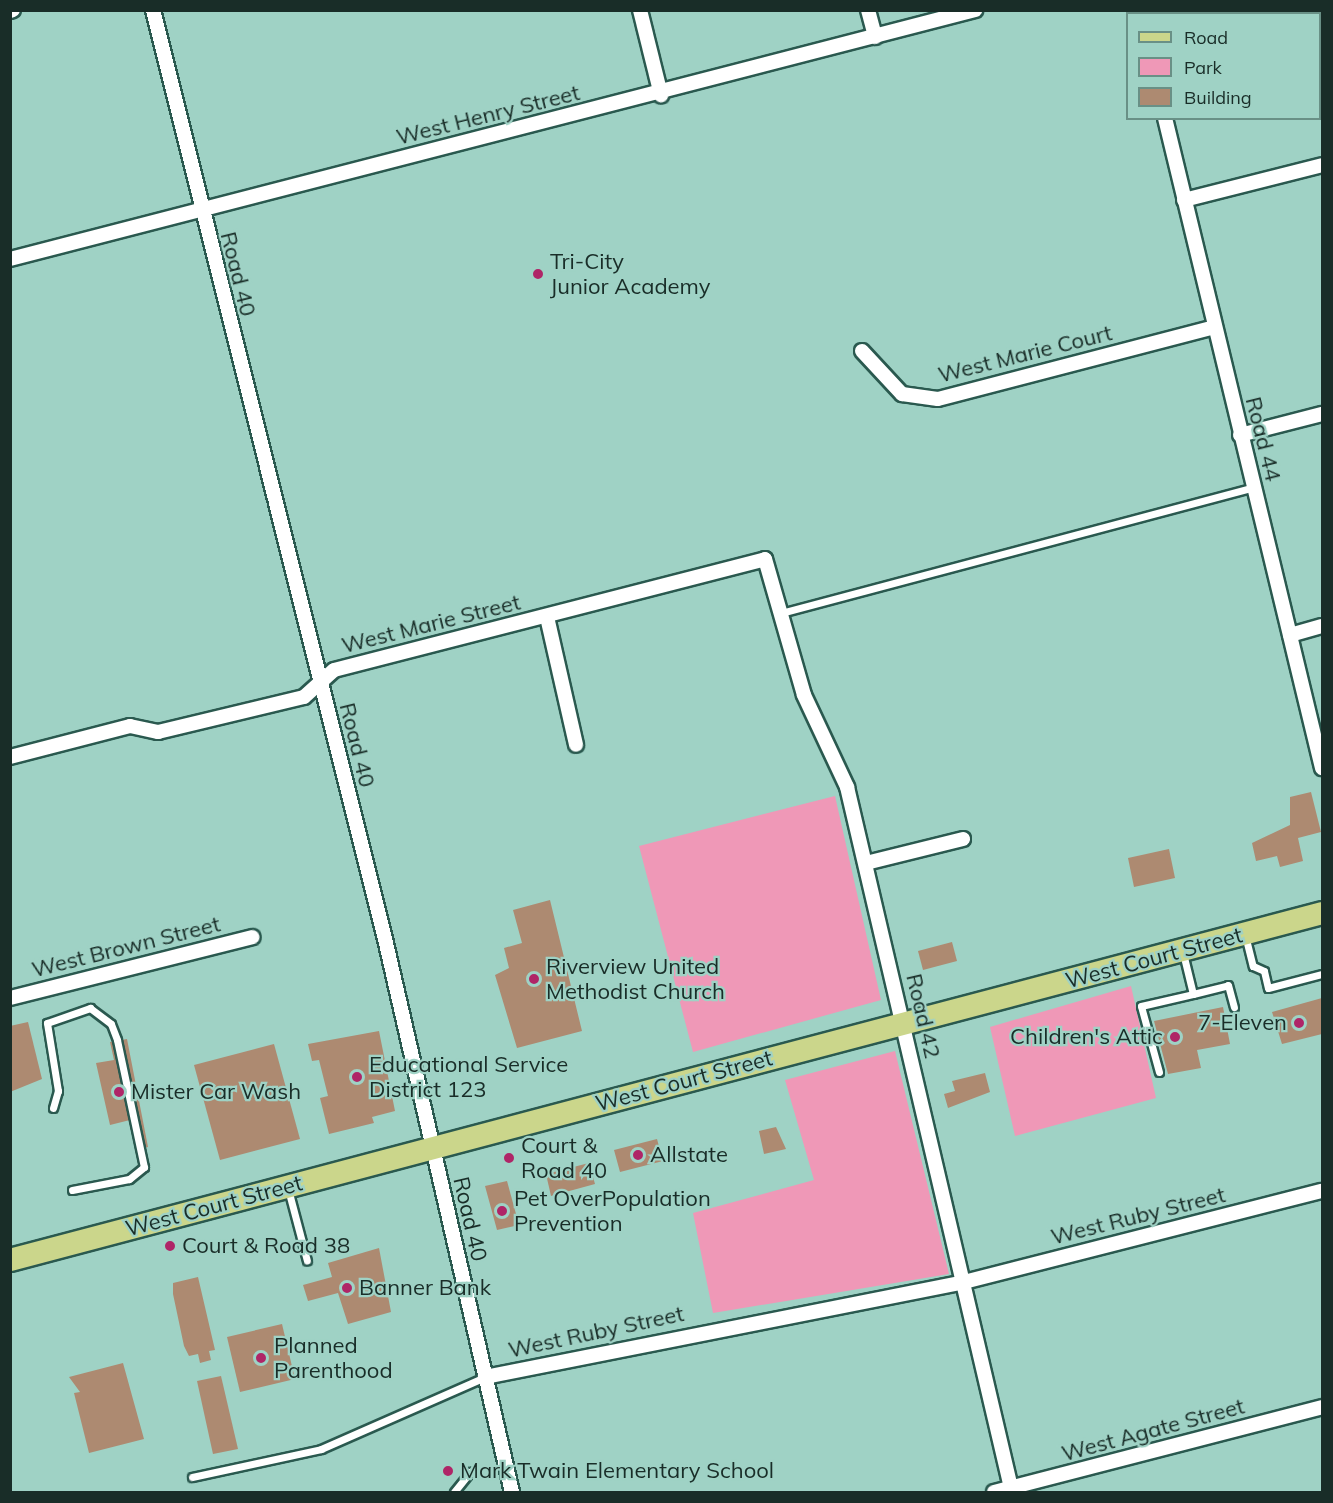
<!DOCTYPE html>
<style>
body{margin:0}
#map{position:relative;width:1333px;height:1503px;overflow:hidden;background:#9fd2c5;font-family:Mulish,sans-serif}
div>[style]{position:absolute}
[style*='--x']{left:calc(var(--x)*1px);top:calc(var(--y)*1px);width:calc(var(--w)*1px);rotate:calc(var(--a)*1deg)}
.green>*{inset:0;background:#ef98b7}
.building>*{inset:0;background:#ad8a71}
.roads{filter:drop-shadow(2px 0 #2a594f) drop-shadow(-2px 0 #2a594f) drop-shadow(0 2px #2a594f) drop-shadow(0 -2px #2a594f)}
.lane>*{height:7px;margin:-3.5px;padding:0 3.5px;transform-origin:3.5px;border-radius:3.5px;background:#fff}
.street>*{height:14px;margin:-7px;padding:0 7px;transform-origin:7px;border-radius:7px;background:#fff}
.primary>*{height:22px;margin:-11px;padding:0 11px;transform-origin:11px;border-radius:11px;background:#cbd68b}
.dots>*{width:16px;height:16px;translate:-50% -50%;box-sizing:border-box;border:3px solid #9fd2c5;border-radius:50%}
span{translate:-50% -50%;white-space:nowrap;text-align:center;line-height:1.15;-webkit-text-stroke:4.5px #9fd2c5;paint-order:stroke}
.street-label{font-size:22px;color:#192d28}
.poi-label{font-size:22px;color:#192d28}
.left{translate:0 -50%;text-align:left}
.right{translate:-100% -50%;text-align:right}
.frame{position:absolute;inset:0;border:12px solid #192d28;pointer-events:none}
.legend{position:absolute;left:1126px;top:12px;width:195px;height:108px;box-sizing:border-box;background:#9fd2c5;border:2px solid #699086;margin:0;padding:8px 10px;list-style:none;font-size:18px;color:#192d28}
.legend li{display:flex;align-items:center;gap:12px;height:30px}
.legend b{width:30px;border:2px solid #699086}
</style>
<div id="map">
<div class="green">
<div style="clip-path:polygon(835px 796px,881px 1000px,693px 1052px,639px 846px)"></div>
<div style="clip-path:polygon(1131px 986px,1156px 1098px,1015px 1136px,990px 1027px)"></div>
<div style="clip-path:polygon(895px 1051px,949px 1274px,713px 1313px,693px 1213px,814px 1180px,785px 1080px)"></div>
</div>
<div class="building">
<div style="clip-path:polygon(1311px 792px,1321px 832px,1298px 838px,1303px 861px,1280px 867px,1277px 856px,1256px 861px,1252px 843px,1290px 825px,1290px 797px)"></div>
<div style="clip-path:polygon(1169px 849px,1175px 878px,1134px 887px,1128px 858px)"></div>
<div style="clip-path:polygon(550px 900px,582px 1031px,517px 1048px,495px 975px,509px 968px,504px 948px,522px 943px,513px 910px)"></div>
<div style="clip-path:polygon(952px 942px,957px 961px,923px 970px,918px 951px)"></div>
<div style="clip-path:polygon(1322px 998px,1322px 1034px,1282px 1044px,1272px 1012px)"></div>
<div style="clip-path:polygon(1223px 1007px,1230px 1044px,1197px 1050px,1201px 1068px,1168px 1074px,1154px 1021px)"></div>
<div style="clip-path:polygon(28px 1022px,42px 1079px,10px 1092px,10px 1026px)"></div>
<div style="clip-path:polygon(379px 1031px,395px 1111px,372px 1117px,374px 1123px,329px 1134px,320px 1098px,328px 1096px,319px 1060px,312px 1061px,308px 1044px)"></div>
<div style="clip-path:polygon(127px 1039px,148px 1147px,137px 1150px,130px 1120px,110px 1125px,96px 1063px,114px 1060px,110px 1042px)"></div>
<div style="clip-path:polygon(274px 1044px,300px 1139px,220px 1160px,194px 1065px)"></div>
<div style="clip-path:polygon(985px 1073px,990px 1092px,948px 1108px,944px 1094px,955px 1091px,952px 1081px)"></div>
<div style="clip-path:polygon(776px 1127px,786px 1149px,764px 1154px,759px 1131px)"></div>
<div style="clip-path:polygon(657px 1139px,663px 1161px,620px 1172px,614px 1150px)"></div>
<div style="clip-path:polygon(589px 1163px,595px 1184px,551px 1196px,546px 1174px)"></div>
<div style="clip-path:polygon(507px 1181px,519px 1225px,497px 1230px,485px 1186px)"></div>
<div style="clip-path:polygon(379px 1248px,391px 1312px,348px 1324px,338px 1293px,308px 1301px,303px 1285px,332px 1277px,328px 1263px)"></div>
<div style="clip-path:polygon(198px 1277px,215px 1350px,209px 1351px,211px 1360px,200px 1363px,198px 1354px,189px 1356px,184px 1346px,173px 1294px,173px 1283px)"></div>
<div style="clip-path:polygon(282px 1324px,295px 1379px,240px 1392px,227px 1337px)"></div>
<div style="clip-path:polygon(123px 1363px,144px 1439px,89px 1453px,74px 1393px,80px 1392px,69px 1377px)"></div>
<div style="clip-path:polygon(221px 1376px,238px 1449px,213px 1454px,197px 1381px)"></div>
</div>
<div class="roads">
<div class="lane">
<div style="--x:781;--y:613;--w:489;--a:-14.9"></div>
<div style="--x:1245;--y:935;--w:32;--a:76"></div>
<div style="--x:1253;--y:966;--w:12;--a:24"></div>
<div style="--x:1264;--y:971;--w:17;--a:77"></div>
<div style="--x:1268;--y:988;--w:56;--a:-14.5"></div>
<div style="--x:1183;--y:953;--w:42;--a:76.3"></div>
<div style="--x:1193;--y:994;--w:36;--a:-14"></div>
<div style="--x:1228;--y:985;--w:23;--a:75"></div>
<div style="--x:1159;--y:1072;--w:68;--a:-105.3"></div>
<div style="--x:1141;--y:1006;--w:53;--a:-13"></div>
<div style="--x:53;--y:1108;--w:18;--a:-74"></div>
<div style="--x:58;--y:1091;--w:69;--a:-99.2"></div>
<div style="--x:47;--y:1023;--w:46;--a:-19.2"></div>
<div style="--x:90;--y:1008;--w:26;--a:37"></div>
<div style="--x:111;--y:1024;--w:17;--a:69"></div>
<div style="--x:117;--y:1040;--w:130;--a:78"></div>
<div style="--x:144;--y:1167;--w:19;--a:141"></div>
<div style="--x:129;--y:1179;--w:58;--a:169.1"></div>
<div style="--x:288;--y:1189;--w:74;--a:75.2"></div>
<div style="--x:192;--y:1477;--w:132;--a:-12.2"></div>
<div style="--x:321;--y:1449;--w:179;--a:-23.7"></div>
<div style="--x:454;--y:1492;--w:26;--a:-51"></div>
</div>
<div class="street">
<div style="--x:153;--y:10;--w:958;--a:75.98"></div>
<div style="--x:385;--y:939;--w:567;--a:77.07"></div>
<div style="--x:640;--y:10;--w:88;--a:76.1"></div>
<div style="--x:868;--y:10;--w:28;--a:75"></div>
<div style="--x:1139;--y:10;--w:4;--a:90"></div>
<div style="--x:10;--y:11;--w:3;--a:-18"></div>
<div style="--x:1165;--y:118;--w:669;--a:76.42"></div>
<div style="--x:1184;--y:200;--w:142;--a:-14.2"></div>
<div style="--x:10;--y:259;--w:997;--a:-14.47"></div>
<div style="--x:862;--y:351;--w:59;--a:47.1"></div>
<div style="--x:902;--y:394;--w:36;--a:8"></div>
<div style="--x:938;--y:399;--w:286;--a:-14.6"></div>
<div style="--x:1240;--y:435;--w:85;--a:-14.4"></div>
<div style="--x:547;--y:617;--w:131;--a:77.2"></div>
<div style="--x:1290;--y:635;--w:33;--a:-16"></div>
<div style="--x:10;--y:757;--w:124;--a:-14.5"></div>
<div style="--x:130;--y:726;--w:29;--a:12"></div>
<div style="--x:158;--y:732;--w:150;--a:-13.5"></div>
<div style="--x:304;--y:697;--w:40;--a:-42"></div>
<div style="--x:334;--y:670;--w:445;--a:-14.4"></div>
<div style="--x:765;--y:559;--w:141;--a:74"></div>
<div style="--x:804;--y:695;--w:102;--a:64.9"></div>
<div style="--x:847;--y:787;--w:724;--a:76.83"></div>
<div style="--x:866;--y:863;--w:100;--a:-13.9"></div>
<div style="--x:10;--y:998;--w:250;--a:-14.1"></div>
<div style="--x:485;--y:1377;--w:488;--a:-11.2"></div>
<div style="--x:964;--y:1282;--w:369;--a:-14.3"></div>
<div style="--x:994;--y:1492;--w:339;--a:-14.5"></div>
</div>
<div class="primary">
<div style="--x:10;--y:1260;--w:1357;--a:-14.81"></div>
</div>
</div>
<div class="dots">
<div style="left:538px;top:274px;background:#af2567"></div>
<div style="left:534px;top:979px;background:#af2567"></div>
<div style="left:1299px;top:1023px;background:#af2567"></div>
<div style="left:1175px;top:1037px;background:#af2567"></div>
<div style="left:357px;top:1077px;background:#af2567"></div>
<div style="left:119px;top:1092px;background:#af2567"></div>
<div style="left:638px;top:1155px;background:#af2567"></div>
<div style="left:509px;top:1158px;background:#af2567"></div>
<div style="left:502px;top:1211px;background:#af2567"></div>
<div style="left:170px;top:1246px;background:#af2567"></div>
<div style="left:347px;top:1288px;background:#af2567"></div>
<div style="left:261px;top:1358px;background:#af2567"></div>
<div style="left:448px;top:1471px;background:#af2567"></div>
</div>
<div class="street-label">
<span style="left:488px;top:115px;rotate:-14deg">West Henry Street</span>
<span style="left:238px;top:274px;rotate:76deg">Road 40</span>
<span style="left:1025px;top:354px;rotate:-14deg">West Marie Court</span>
<span style="left:1263px;top:439px;rotate:76deg">Road 44</span>
<span style="left:431px;top:624px;rotate:-14deg">West Marie Street</span>
<span style="left:357px;top:745px;rotate:76deg">Road 40</span>
<span style="left:126px;top:947px;rotate:-14deg">West Brown Street</span>
<span style="left:1154px;top:958px;rotate:-15deg">West Court Street</span>
<span style="left:923px;top:1016px;rotate:77deg">Road 42</span>
<span style="left:684px;top:1081px;rotate:-15deg">West Court Street</span>
<span style="left:214px;top:1206px;rotate:-15deg">West Court Street</span>
<span style="left:1138px;top:1216px;rotate:-14deg">West Ruby Street</span>
<span style="left:470px;top:1219px;rotate:77deg">Road 40</span>
<span style="left:596px;top:1332px;rotate:-12deg">West Ruby Street</span>
<span style="left:1153px;top:1430px;rotate:-15deg">West Agate Street</span>
</div>
<div class="poi-label">
<span class="left" style="left:550px;top:274px">Tri-City<br>Junior Academy</span>
<span class="left" style="left:546px;top:979px">Riverview United<br>Methodist Church</span>
<span class="right" style="left:1287px;top:1023px">7-Eleven</span>
<span class="right" style="left:1163px;top:1037px">Children's Attic</span>
<span class="left" style="left:369px;top:1077px">Educational Service<br>District 123</span>
<span class="left" style="left:131px;top:1092px">Mister Car Wash</span>
<span class="left" style="left:521px;top:1158px">Court &amp;<br>Road 40</span>
<span class="left" style="left:650px;top:1155px">Allstate</span>
<span class="left" style="left:514px;top:1211px">Pet OverPopulation<br>Prevention</span>
<span class="left" style="left:182px;top:1246px">Court &amp; Road 38</span>
<span class="left" style="left:359px;top:1288px">Banner Bank</span>
<span class="left" style="left:274px;top:1358px">Planned<br>Parenthood</span>
<span class="left" style="left:460px;top:1471px">Mark Twain Elementary School</span>
</div>
<div class="frame"></div>
<ul class="legend">
<li><b style="height:8px;background:#cbd68b"></b>Road</li>
<li><b style="height:16px;background:#ef98b7"></b>Park</li>
<li><b style="height:16px;background:#ad8a71"></b>Building</li>
</ul>
</div>
